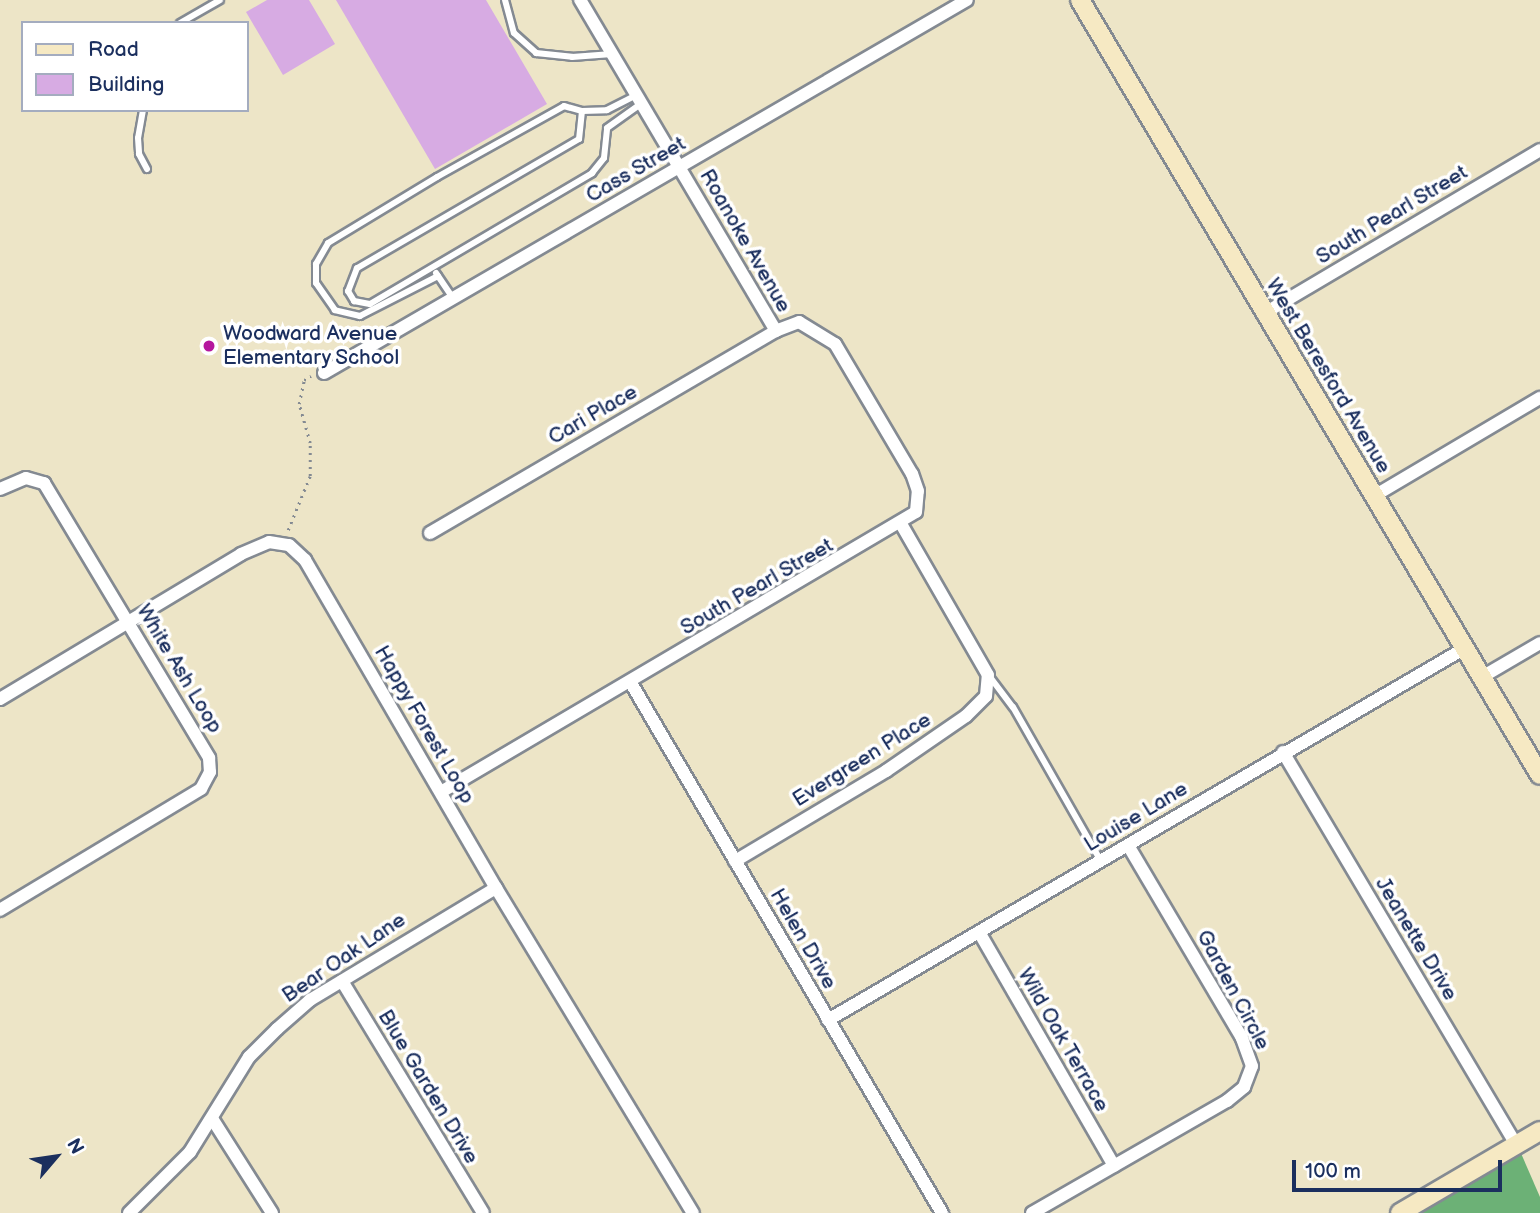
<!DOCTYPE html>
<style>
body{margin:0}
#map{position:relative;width:1540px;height:1213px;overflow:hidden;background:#ede5c7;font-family:"Balsamiq Sans",sans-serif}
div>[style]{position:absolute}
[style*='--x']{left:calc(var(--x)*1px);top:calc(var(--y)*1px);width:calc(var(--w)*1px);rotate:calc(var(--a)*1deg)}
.forest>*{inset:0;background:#6cb176}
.building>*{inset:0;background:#d7abe3}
.path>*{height:2.5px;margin-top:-1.25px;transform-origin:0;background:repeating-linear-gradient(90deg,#848a92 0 2px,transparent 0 7px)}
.roads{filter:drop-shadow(2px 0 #848a92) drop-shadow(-2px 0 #848a92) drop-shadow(0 2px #848a92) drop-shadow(0 -2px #848a92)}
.lane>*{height:6px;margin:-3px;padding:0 3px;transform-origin:3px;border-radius:3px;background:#fff}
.street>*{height:12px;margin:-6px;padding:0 6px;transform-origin:6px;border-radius:6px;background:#fff}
.secondary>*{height:18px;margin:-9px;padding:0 9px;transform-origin:9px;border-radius:9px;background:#f6e9c3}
.dots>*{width:19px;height:19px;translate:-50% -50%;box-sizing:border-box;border:4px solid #fff;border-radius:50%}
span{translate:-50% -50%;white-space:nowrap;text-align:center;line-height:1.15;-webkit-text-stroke:7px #fff;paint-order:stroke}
.street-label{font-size:21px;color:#1b2f5e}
.poi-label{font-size:21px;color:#1b2f5e}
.left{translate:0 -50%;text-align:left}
.legend{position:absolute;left:21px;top:21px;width:228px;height:91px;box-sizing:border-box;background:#fff;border:2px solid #a4acbf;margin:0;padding:9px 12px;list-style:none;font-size:21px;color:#1b2f5e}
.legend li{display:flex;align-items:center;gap:14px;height:35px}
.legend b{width:35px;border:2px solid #a4acbf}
.north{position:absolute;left:21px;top:1122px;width:70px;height:70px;-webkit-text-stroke:5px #fff;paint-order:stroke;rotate:61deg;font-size:19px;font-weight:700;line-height:28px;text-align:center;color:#1b2f5e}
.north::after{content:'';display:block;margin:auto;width:24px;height:32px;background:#1b2f5e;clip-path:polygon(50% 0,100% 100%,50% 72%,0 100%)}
.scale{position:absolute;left:1292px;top:1160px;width:210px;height:32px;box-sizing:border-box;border:4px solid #1b2f5e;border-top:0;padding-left:9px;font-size:21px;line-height:24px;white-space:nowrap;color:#1b2f5e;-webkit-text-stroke:5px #fff;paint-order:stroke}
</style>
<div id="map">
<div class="forest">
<div style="clip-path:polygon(1520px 1151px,1540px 1197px,1540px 1213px,1414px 1213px)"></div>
</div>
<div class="building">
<div style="clip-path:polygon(267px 0,309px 0,335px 44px,283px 75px,246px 12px)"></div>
<div style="clip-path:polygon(336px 0,486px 0,547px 104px,435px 169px)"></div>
</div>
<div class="path">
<div style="--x:288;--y:530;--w:58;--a:-67.8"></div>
<div style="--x:310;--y:476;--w:33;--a:-90"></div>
<div style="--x:310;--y:443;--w:41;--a:-105.8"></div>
<div style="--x:299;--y:404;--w:25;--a:-78"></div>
<div style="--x:304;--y:380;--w:8;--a:-30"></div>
</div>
<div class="roads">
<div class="lane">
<div style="--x:505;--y:0;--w:34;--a:75"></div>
<div style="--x:514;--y:33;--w:30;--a:42"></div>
<div style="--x:536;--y:53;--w:36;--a:6"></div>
<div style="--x:572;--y:57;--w:40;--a:-4.3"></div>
<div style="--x:180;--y:23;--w:46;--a:-29.9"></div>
<div style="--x:143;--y:110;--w:28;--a:100"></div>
<div style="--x:138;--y:138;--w:16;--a:86"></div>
<div style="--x:139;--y:154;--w:17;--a:62"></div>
<div style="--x:582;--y:111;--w:28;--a:96"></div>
<div style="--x:579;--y:139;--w:257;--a:149.8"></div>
<div style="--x:357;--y:268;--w:25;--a:111"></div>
<div style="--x:348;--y:291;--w:12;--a:59"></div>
<div style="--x:354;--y:301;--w:16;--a:11"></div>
<div style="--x:370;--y:304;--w:258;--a:-30.5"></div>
<div style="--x:592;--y:173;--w:19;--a:-51"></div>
<div style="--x:604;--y:158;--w:30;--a:-84"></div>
<div style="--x:607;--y:128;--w:43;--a:-35.5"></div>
<div style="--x:436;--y:273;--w:29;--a:56"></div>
<div style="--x:438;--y:276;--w:88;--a:152.9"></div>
<div style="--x:360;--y:316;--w:26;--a:-167"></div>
<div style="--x:335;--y:310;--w:33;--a:-125"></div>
<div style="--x:316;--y:283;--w:19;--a:-90"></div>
<div style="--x:316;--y:264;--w:24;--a:-60"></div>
<div style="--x:328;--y:243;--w:127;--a:-31.2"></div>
<div style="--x:437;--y:177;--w:145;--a:-29.2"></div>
<div style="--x:564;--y:106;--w:19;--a:16"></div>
<div style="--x:582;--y:111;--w:25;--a:-2"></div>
<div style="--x:607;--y:110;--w:34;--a:-27"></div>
<div style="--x:990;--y:677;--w:38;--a:53"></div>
<div style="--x:1013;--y:707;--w:177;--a:60.3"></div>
</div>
<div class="street">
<div style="--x:1263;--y:314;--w:322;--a:-30.6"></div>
<div style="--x:324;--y:373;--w:743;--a:-30.12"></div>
<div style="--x:0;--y:489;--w:28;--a:-23"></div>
<div style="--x:26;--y:478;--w:19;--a:16"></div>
<div style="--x:44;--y:483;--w:321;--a:59"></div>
<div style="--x:209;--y:758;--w:14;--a:86"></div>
<div style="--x:210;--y:772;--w:19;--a:118"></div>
<div style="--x:201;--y:789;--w:235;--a:149"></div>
<div style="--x:1374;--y:496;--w:193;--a:-30.6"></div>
<div style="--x:430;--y:533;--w:401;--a:-30.3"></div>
<div style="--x:1482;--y:677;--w:67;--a:-30.4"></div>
<div style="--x:631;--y:683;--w:615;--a:59.6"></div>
<div style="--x:0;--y:699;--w:281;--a:-31"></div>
<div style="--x:241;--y:554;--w:30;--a:-23"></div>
<div style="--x:269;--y:542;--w:20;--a:9"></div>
<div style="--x:289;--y:545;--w:22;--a:43"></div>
<div style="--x:305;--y:560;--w:380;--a:59.8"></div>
<div style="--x:496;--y:888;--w:380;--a:58.8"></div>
<div style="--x:1283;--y:752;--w:457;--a:59.3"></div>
<div style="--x:441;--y:792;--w:551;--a:-30.52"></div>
<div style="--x:916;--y:512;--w:21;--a:-85"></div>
<div style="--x:918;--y:491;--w:18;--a:-109"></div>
<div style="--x:912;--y:474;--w:151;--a:-120.6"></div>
<div style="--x:835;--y:344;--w:42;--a:-148.6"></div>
<div style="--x:799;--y:322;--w:25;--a:159"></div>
<div style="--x:776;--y:331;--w:385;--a:-120.6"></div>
<div style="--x:735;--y:861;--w:176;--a:-30.8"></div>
<div style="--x:886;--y:771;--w:97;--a:-34.5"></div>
<div style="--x:966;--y:716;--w:28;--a:-45"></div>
<div style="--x:986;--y:696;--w:21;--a:-85"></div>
<div style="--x:988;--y:675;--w:174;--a:-119.9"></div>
<div style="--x:979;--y:932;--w:270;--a:60"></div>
<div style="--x:342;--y:981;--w:271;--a:58.7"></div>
<div style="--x:828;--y:1020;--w:738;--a:-30.28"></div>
<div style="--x:213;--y:1120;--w:110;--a:57.6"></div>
<div style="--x:129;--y:1213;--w:86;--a:-45"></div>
<div style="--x:190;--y:1152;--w:112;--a:-58.2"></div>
<div style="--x:249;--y:1057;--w:40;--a:-45"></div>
<div style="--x:277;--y:1029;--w:44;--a:-41.3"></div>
<div style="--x:310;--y:1000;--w:217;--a:-31.1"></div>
<div style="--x:1032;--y:1213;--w:225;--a:-29.9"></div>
<div style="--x:1227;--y:1101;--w:22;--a:-39"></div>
<div style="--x:1244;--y:1087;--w:22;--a:-69"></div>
<div style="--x:1252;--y:1066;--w:30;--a:-110"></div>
<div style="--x:1242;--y:1038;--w:224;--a:-120.6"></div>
</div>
<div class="secondary">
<div style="--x:1080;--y:0;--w:901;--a:59.31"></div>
<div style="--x:1400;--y:1213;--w:162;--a:-30.4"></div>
</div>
</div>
<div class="dots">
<div style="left:209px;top:346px;background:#b5179e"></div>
</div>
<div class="street-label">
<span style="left:636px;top:170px;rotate:-30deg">Cass Street</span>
<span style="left:1392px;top:215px;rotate:-31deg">South Pearl Street</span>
<span style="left:745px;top:241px;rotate:60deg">Roanoke Avenue</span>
<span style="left:1328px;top:376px;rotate:59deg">West Beresford Avenue</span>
<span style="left:593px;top:415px;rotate:-30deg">Cari Place</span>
<span style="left:757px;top:587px;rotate:-30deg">South Pearl Street</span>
<span style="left:179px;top:669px;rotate:59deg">White Ash Loop</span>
<span style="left:424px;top:725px;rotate:60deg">Happy Forest Loop</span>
<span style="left:862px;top:760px;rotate:-32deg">Evergreen Place</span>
<span style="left:1136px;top:817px;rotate:-31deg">Louise Lane</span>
<span style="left:803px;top:939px;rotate:60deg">Helen Drive</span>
<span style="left:1416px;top:939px;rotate:59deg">Jeanette Drive</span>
<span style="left:344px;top:958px;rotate:-34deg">Bear Oak Lane</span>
<span style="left:1233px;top:990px;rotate:62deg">Garden Circle</span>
<span style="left:1063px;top:1040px;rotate:60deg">Wild Oak Terrace</span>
<span style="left:428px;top:1087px;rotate:59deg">Blue Garden Drive</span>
</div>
<div class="poi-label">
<span class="left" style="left:223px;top:346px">Woodward Avenue<br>Elementary School</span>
</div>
<ul class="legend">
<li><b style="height:9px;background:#f6e9c3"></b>Road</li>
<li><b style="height:19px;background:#d7abe3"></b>Building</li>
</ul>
<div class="north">N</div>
<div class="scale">100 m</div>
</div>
